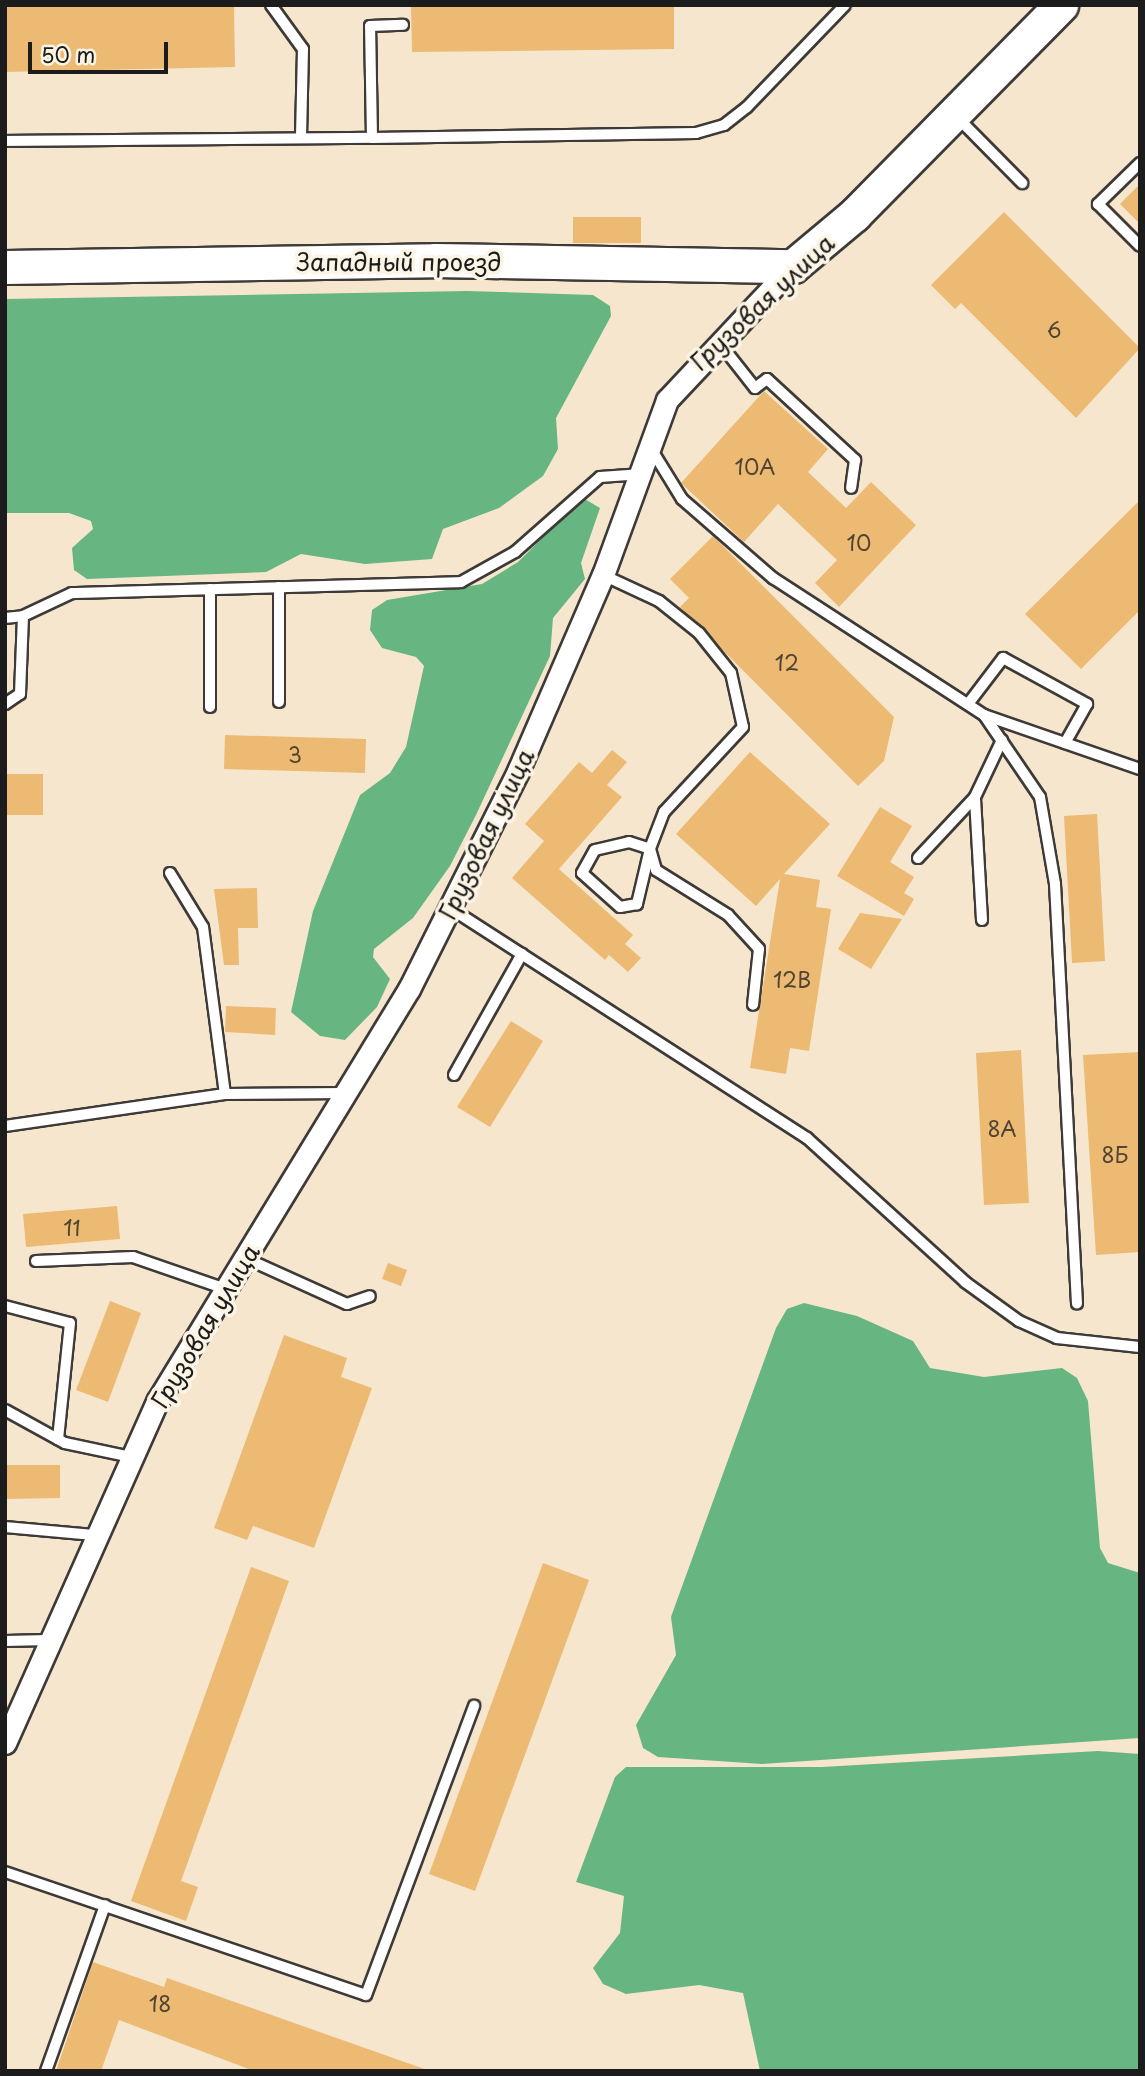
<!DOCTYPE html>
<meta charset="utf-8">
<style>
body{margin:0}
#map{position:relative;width:1145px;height:2076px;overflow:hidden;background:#f7e6ce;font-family:"Playpen Sans",sans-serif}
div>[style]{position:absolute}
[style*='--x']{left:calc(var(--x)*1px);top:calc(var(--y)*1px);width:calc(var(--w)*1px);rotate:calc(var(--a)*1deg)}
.forest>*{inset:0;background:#67b681}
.building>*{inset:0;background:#ecba73}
.roads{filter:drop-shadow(2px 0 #3d3a37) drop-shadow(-2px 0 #3d3a37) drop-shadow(0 2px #3d3a37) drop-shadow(0 -2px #3d3a37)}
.lane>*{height:10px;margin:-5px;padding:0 5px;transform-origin:5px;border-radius:5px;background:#fff}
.street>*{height:21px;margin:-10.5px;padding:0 10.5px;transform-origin:10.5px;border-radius:10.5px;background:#fff}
.primary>*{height:33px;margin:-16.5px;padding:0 16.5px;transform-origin:16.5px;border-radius:16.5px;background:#fff}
span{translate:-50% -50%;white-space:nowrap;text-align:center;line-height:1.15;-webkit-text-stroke:7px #fcf5e5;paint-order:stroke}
.number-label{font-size:21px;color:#504432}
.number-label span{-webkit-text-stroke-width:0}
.street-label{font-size:24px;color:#1c1c1c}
.frame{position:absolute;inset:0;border:7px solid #1c1c1c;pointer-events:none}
.scale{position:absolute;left:28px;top:42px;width:140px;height:32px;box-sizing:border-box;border:4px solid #1c1c1c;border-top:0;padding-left:9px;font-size:21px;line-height:24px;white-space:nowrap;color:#1c1c1c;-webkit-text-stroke:5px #fcf5e5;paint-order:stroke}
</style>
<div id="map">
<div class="forest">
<div style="clip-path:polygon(467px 291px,593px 295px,610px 306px,611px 316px,556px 418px,558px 449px,543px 476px,499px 508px,443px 529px,432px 559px,365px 564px,301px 554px,266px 572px,87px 579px,74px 570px,72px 548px,93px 529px,91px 521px,69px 513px,5px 513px,5px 299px)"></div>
<div style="clip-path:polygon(583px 498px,600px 508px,581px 563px,585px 579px,553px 618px,550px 656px,476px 815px,450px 866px,413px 918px,374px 949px,373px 957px,390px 979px,377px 1007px,345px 1040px,320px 1036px,291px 1012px,313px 911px,360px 795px,390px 773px,406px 747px,424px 666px,416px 657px,382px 648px,370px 630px,372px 610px,387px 600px,482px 584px,518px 562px)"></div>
<div style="clip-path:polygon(804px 1303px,857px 1316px,913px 1341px,930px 1368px,984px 1377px,1062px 1368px,1077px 1378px,1088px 1401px,1100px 1548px,1108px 1563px,1140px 1573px,1140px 1738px,762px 1764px,658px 1757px,643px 1748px,636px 1725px,676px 1655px,671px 1617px,676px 1603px,776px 1328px,787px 1309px)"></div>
<div style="clip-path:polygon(1098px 1751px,1140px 1754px,1140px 2071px,760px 2071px,743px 1993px,699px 1985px,626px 1994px,603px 1984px,593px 1968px,620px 1933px,624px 1896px,576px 1882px,615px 1777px,626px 1767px,822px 1767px)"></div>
</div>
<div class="building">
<div style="clip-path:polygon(5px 5px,234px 5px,235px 67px,5px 72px)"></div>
<div style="clip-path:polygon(411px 5px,674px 5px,674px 49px,412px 52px)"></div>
<div style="clip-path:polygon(1140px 184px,1140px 224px,1120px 204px)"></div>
<div style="clip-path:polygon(1004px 212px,1140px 348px,1076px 418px,961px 303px,955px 309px,931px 285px)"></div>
<div style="clip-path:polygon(573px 217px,641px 217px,641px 243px,573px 243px)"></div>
<div style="clip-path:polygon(764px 391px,828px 449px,808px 472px,846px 508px,871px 482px,916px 525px,839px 607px,815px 583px,837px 560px,778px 504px,744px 542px,681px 483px)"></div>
<div style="clip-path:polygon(1140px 500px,1140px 610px,1081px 669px,1025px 614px)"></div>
<div style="clip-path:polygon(713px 536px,894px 717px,884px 761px,858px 786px,680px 607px,689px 598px,670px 579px)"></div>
<div style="clip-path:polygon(225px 735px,366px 739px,365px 773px,224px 769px)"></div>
<div style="clip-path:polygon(612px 750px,627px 762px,607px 785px,622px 797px,559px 869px,633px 935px,625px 944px,641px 958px,628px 972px,609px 955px,605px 960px,512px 878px,544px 841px,525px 824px,579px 762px,592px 773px)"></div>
<div style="clip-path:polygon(750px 752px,830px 824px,784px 874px,820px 880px,816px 907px,831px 909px,809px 1051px,790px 1048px,786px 1074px,750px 1068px,780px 879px,756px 906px,676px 834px)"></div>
<div style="clip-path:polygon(5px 774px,43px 774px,43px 815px,5px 815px)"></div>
<div style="clip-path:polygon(880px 807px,912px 826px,890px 862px,914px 877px,904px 893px,914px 899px,904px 916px,837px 876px)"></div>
<div style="clip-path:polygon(1097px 814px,1105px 961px,1072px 963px,1064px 816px)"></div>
<div style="clip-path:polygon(257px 888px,258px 928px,238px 928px,239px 965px,224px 965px,214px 889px)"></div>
<div style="clip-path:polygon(860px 913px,902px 919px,871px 969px,838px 949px)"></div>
<div style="clip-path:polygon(226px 1006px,276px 1008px,275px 1035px,225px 1032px)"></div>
<div style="clip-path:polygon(511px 1021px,543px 1041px,490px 1127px,457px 1107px)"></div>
<div style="clip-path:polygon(1021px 1050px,1029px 1203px,984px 1205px,976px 1053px)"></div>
<div style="clip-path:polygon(1140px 1052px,1140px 1252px,1096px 1255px,1083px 1055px)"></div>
<div style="clip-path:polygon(117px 1206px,120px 1239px,26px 1247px,23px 1214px)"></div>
<div style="clip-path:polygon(388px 1263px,407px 1270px,401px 1286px,382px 1279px)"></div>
<div style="clip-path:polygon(110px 1301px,141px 1313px,108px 1402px,76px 1390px)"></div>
<div style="clip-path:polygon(284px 1335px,347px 1358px,341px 1377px,372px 1388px,314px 1548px,253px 1526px,247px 1540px,214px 1528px)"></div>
<div style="clip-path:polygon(5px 1465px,60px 1465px,60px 1498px,5px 1499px)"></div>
<div style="clip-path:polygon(543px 1563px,589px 1580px,475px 1891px,429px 1874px)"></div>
<div style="clip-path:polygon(251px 1567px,289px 1581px,181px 1881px,198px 1887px,186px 1921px,131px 1901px)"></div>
<div style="clip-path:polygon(93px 1962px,164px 1987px,167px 1978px,430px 2071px,254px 2071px,119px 2020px,101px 2071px,56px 2071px)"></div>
</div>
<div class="roads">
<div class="lane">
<div style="--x:271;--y:5;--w:54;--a:54"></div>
<div style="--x:303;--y:49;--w:89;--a:91.3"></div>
<div style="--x:957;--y:117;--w:93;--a:45.4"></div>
<div style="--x:372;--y:138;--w:324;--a:-0.9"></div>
<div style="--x:696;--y:133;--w:29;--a:-16"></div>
<div style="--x:724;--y:125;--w:29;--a:-38"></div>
<div style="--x:747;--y:107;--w:141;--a:-46.1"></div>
<div style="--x:5;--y:141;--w:367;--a:-0.5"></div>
<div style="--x:372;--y:138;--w:112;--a:-91"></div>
<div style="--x:370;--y:26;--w:33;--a:-2"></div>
<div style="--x:1140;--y:163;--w:59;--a:135.7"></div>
<div style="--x:1098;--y:204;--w:59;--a:45"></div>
<div style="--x:718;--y:341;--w:60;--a:51.8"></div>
<div style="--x:755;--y:388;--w:15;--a:-37"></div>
<div style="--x:767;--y:379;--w:120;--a:42.6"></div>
<div style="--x:855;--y:460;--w:28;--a:98"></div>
<div style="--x:650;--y:447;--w:61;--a:58.4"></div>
<div style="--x:682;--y:499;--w:121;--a:41"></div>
<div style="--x:773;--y:578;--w:252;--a:33"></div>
<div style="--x:984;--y:715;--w:165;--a:19.1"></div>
<div style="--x:603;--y:575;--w:62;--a:24.9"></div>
<div style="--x:659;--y:601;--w:51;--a:38.7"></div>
<div style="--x:699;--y:633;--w:51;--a:51.3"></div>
<div style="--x:731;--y:673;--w:55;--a:77.5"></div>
<div style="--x:743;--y:727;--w:116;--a:132.9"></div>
<div style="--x:664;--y:812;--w:40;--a:111"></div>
<div style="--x:650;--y:849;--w:22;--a:74"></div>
<div style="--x:656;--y:870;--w:85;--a:32"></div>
<div style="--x:728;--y:915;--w:46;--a:47.6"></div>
<div style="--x:759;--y:949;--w:56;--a:96.1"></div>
<div style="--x:279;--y:587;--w:115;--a:90"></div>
<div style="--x:210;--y:589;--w:118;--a:90"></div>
<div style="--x:5;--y:618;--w:18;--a:-6"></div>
<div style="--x:23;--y:616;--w:54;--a:-25.1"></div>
<div style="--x:72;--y:593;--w:389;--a:-1.6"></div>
<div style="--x:461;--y:582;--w:62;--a:-29.1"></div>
<div style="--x:515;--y:552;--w:113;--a:-41.4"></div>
<div style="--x:600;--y:477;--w:39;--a:-4"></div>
<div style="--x:5;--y:704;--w:18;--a:-34"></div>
<div style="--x:20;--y:694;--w:78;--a:-87.8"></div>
<div style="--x:968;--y:704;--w:58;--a:-52.7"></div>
<div style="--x:1003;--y:658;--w:96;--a:28.7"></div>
<div style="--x:1087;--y:704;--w:45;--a:119.4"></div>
<div style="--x:984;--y:715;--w:99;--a:55.7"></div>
<div style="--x:1040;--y:797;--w:88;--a:80.2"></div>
<div style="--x:1055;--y:884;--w:420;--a:87"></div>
<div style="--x:629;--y:842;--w:22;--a:18"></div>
<div style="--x:650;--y:849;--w:57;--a:103.3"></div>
<div style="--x:637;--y:904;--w:17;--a:170"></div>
<div style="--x:620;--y:907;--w:51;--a:-138.2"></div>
<div style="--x:582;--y:873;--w:26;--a:-61"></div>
<div style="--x:595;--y:850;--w:35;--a:-13"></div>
<div style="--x:918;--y:858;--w:83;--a:-46.9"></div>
<div style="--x:170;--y:873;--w:63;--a:58.6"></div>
<div style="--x:203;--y:927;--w:168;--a:82.5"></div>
<div style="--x:450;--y:908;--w:425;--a:32.8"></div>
<div style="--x:807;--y:1138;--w:214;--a:42.3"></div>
<div style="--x:965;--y:1282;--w:67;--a:35.8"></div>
<div style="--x:1019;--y:1321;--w:42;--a:24.1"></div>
<div style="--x:1057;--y:1338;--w:83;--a:6.2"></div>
<div style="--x:982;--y:920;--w:123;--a:-93.3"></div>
<div style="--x:975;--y:797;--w:63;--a:-64.7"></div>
<div style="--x:454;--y:1075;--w:139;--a:-60.7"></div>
<div style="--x:5;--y:1126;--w:222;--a:-8.3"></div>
<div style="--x:225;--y:1094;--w:120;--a:-0.5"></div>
<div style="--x:245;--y:1258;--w:112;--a:24.3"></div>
<div style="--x:347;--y:1304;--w:24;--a:-19"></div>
<div style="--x:36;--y:1261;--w:97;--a:-2.4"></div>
<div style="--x:133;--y:1257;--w:95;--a:19"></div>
<div style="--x:5;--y:1306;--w:67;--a:14.7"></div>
<div style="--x:70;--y:1323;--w:117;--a:95.9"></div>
<div style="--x:5;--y:1410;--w:68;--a:28.8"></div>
<div style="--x:65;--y:1443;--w:67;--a:12"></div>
<div style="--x:5;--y:1527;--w:89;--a:5.1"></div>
<div style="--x:5;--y:1641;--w:43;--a:-1.3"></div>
<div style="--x:5;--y:1872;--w:381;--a:18.8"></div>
<div style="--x:366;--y:1995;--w:309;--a:-69.5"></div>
<div style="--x:46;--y:2071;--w:176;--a:-70.4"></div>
</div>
<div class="street">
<div style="--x:5;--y:1743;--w:376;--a:-66"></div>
<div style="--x:158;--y:1400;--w:482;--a:-58.6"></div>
<div style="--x:409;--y:989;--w:244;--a:-63.4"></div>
<div style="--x:518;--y:771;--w:214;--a:-66.6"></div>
<div style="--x:603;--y:575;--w:186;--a:-69.9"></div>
<div style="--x:667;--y:400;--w:184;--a:-46.8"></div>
</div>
<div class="primary">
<div style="--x:5;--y:267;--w:430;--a:-0.9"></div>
<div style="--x:435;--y:260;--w:358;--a:1"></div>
<div style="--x:793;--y:266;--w:80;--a:-39.9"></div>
<div style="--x:854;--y:215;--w:295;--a:-45.4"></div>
</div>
</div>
<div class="number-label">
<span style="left:1054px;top:329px">6</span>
<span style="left:755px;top:466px">10А</span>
<span style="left:859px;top:542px">10</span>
<span style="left:787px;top:662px">12</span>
<span style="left:295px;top:754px">3</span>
<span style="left:792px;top:979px">12В</span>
<span style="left:1002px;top:1128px">8А</span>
<span style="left:1115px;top:1154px">8Б</span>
<span style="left:72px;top:1227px">11</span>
<span style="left:160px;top:2003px">18</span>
</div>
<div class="street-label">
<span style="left:399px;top:262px">Западный проезд</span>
<span style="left:762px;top:302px;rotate:-43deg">Грузовая улица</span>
<span style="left:486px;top:834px;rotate:-64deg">Грузовая улица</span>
<span style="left:205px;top:1326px;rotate:-59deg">Грузовая улица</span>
</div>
<div class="frame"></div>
<div class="scale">50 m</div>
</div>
